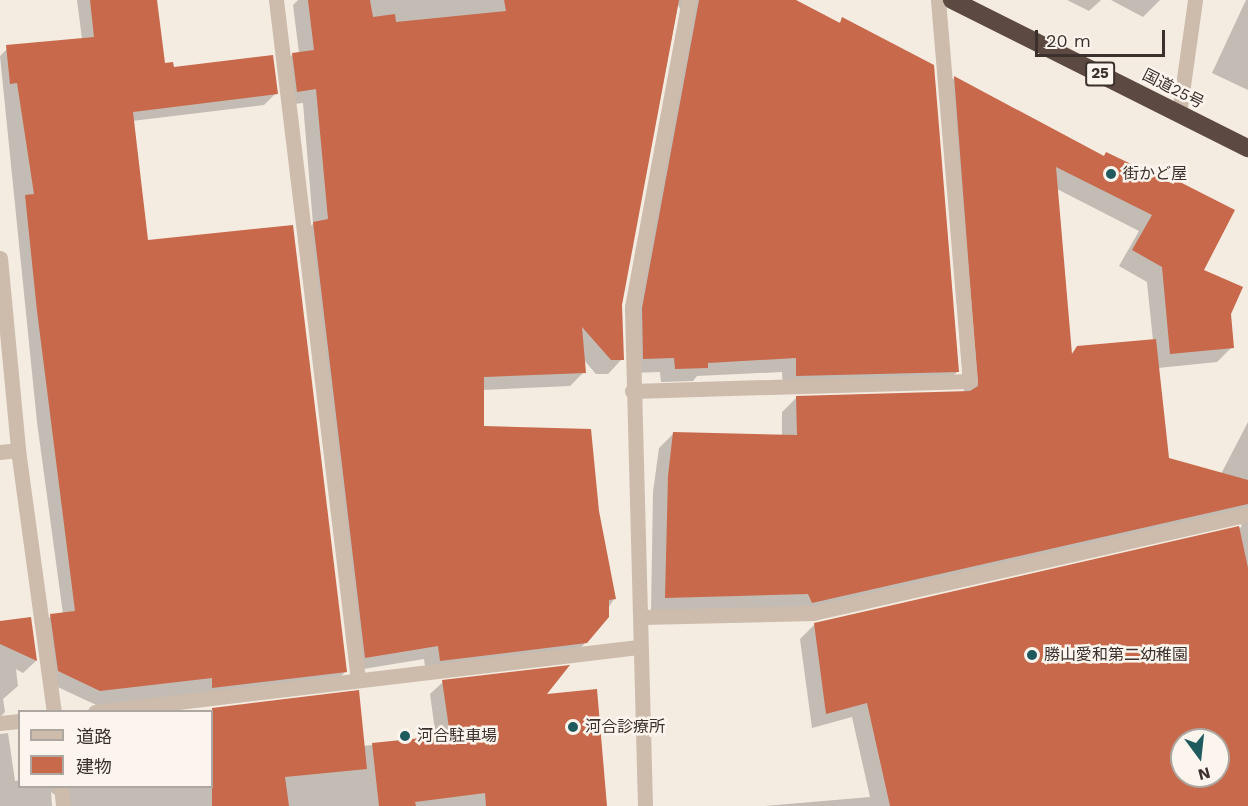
<!DOCTYPE html>
<meta charset="utf-8">
<style>
body{margin:0}
#map{position:relative;width:1248px;height:806px;overflow:hidden;background:#f4ebe1;font-family:"Work Sans","Noto Sans JP",sans-serif}
div>[style]{position:absolute}
[style*='--x']{left:calc(var(--x)*1px);top:calc(var(--y)*1px);width:calc(var(--w)*1px);rotate:calc(var(--a)*1deg)}
.shadow>*{inset:0;background:#0003}
.building>*{inset:0;background:#c8694b}
.minor>*{height:15px;margin:-7.5px;padding:0 7.5px;transform-origin:7.5px;border-radius:7.5px;background:#cdbbac}
.highway>*{height:18px;margin:-9px;padding:0 9px;transform-origin:9px;border-radius:9px;background:#5c4a42}
.dots>*{width:16px;height:16px;translate:-50% -50%;box-sizing:border-box;border:3px solid #fbf5ee;border-radius:50%}
span{translate:-50% -50%;white-space:nowrap;text-align:center;line-height:1.15;-webkit-text-stroke:5px #fbf5ee;paint-order:stroke}
.shield-label span{padding:2px 4px;background:#fbf5ee;border:2px solid;border-radius:4px;-webkit-text-stroke-width:0}
.shield-label{font-size:15px;color:#3b302b;font-weight:700}
.street-label{font-size:16px;color:#3b302b}
.poi-label{font-size:16px;color:#3b302b}
.left{translate:0 -50%;text-align:left}
.legend{position:absolute;left:18px;top:710px;width:195px;height:78px;box-sizing:border-box;background:#fbf5ee;border:2px solid #aea6a0;margin:0;padding:8px 10px;list-style:none;font-size:18px;color:#3b302b}
.legend li{display:flex;align-items:center;gap:12px;height:30px}
.legend b{width:30px;border:2px solid #aea6a0}
.north{position:absolute;left:1170px;top:728px;width:60px;height:60px;box-sizing:border-box;background:#fbf5ee;border:2px solid #aea6a0;border-radius:50%;rotate:165deg;font-size:16px;font-weight:700;line-height:24px;text-align:center;color:#3b302b}
.north::after{content:'';display:block;margin:auto;width:21px;height:27px;background:#1f5a5e;clip-path:polygon(50% 0,100% 100%,50% 72%,0 100%)}
.scale{position:absolute;left:1035px;top:30px;width:130px;height:27px;box-sizing:border-box;border:3px solid #3b302b;border-top:0;padding-left:8px;font-size:18px;line-height:21px;white-space:nowrap;color:#3b302b;-webkit-text-stroke:4px #fbf5ee;paint-order:stroke}
</style>
<div id="map">
<div class="shadow">
<div style="clip-path:polygon(77px 0,156px 0,164px 65px,276px 93px,264px 105px,132px 121px,146px 241px,346px 671px,334px 683px,107px 710px,47px 682px,40px 627px,51px 616px,63px 614px,37px 422px,0 56px,10px 46px,82px 39px)"></div>
<div style="clip-path:polygon(298px 0,792px 0,838px 24px,843px 19px,958px 371px,944px 385px,783px 390px,782px 372px,697px 376px,693px 381px,661px 382px,660px 372px,630px 373px,628px 323px,685px 17px,678px 5px,621px 305px,622px 359px,608px 374px,596px 374px,583px 359px,584px 372px,570px 386px,482px 390px,483px 428px,598px 512px,614px 599px,586px 642px,572px 657px,426px 674px,424px 659px,351px 671px,299px 237px,313px 224px,303px 103px,283px 105px,279px 68px,293px 54px,299px 53px,293px 5px)"></div>
<div style="clip-path:polygon(1067px 0,1101px 0,1089px 11px)"></div>
<div style="clip-path:polygon(1111px 0,1160px 0,1143px 17px)"></div>
<div style="clip-path:polygon(1246px 0,1248px 0,1248px 90px,1212px 73px)"></div>
<div style="clip-path:polygon(evenodd,954px 78px,1103px 157px,1106px 154px,1202px 270px,1229px 314px,1232px 347px,1217px 362px,1158px 368px,1167px 459px,1221px 474px,1248px 422px,1248px 806px,765px 806px,870px 797px,852px 717px,812px 728px,800px 639px,815px 624px,1242px 527px,1240px 522px,797px 617px,651px 612px,653px 492px,659px 448px,674px 433px,782px 436px,782px 412px,797px 397px,964px 392px,940px 92px,954px 78px,1057px 189px,1139px 231px,1119px 266px,1147px 282px,1153px 341px,1078px 347px,1071px 354px,1057px 189px,954px 78px,1182px 740px,1218px 740px,1218px 776px,1182px 776px,1182px 740px)"></div>
<div style="clip-path:polygon(0 616px,0 623px,30px 619px,36px 661px,23px 673px,16px 669px,18px 686px,3px 699px,5px 712px,0 717px)"></div>
<div style="clip-path:polygon(443px 682px,543px 695px,606px 806px,59px 806px,59px 798px,51px 792px,52px 806px,0 806px,0 734px,8px 733px,15px 781px,20px 780px,20px 786px,212px 786px,212px 712px,194px 712px,358px 692px,363px 746px,436px 738px,430px 694px)"></div>
</div>
<div class="building">
<div style="clip-path:polygon(90px 0,157px 0,165px 63px,173px 62px,174px 67px,273px 55px,278px 94px,133px 112px,148px 240px,293px 225px,347px 672px,212px 688px,212px 678px,100px 691px,58px 671px,50px 614px,75px 611px,37px 311px,25px 195px,34px 194px,17px 83px,10px 84px,6px 45px,94px 37px)"></div>
<div style="clip-path:polygon(308px 0,370px 0,373px 17px,395px 14px,396px 22px,506px 11px,504px 0,679px 0,622px 305px,624px 360px,611px 360px,582px 327px,586px 373px,484px 377px,484px 426px,591px 429px,599px 511px,616px 599px,609px 600px,609px 617px,587px 643px,440px 661px,438px 646px,365px 658px,313px 222px,328px 219px,316px 89px,297px 92px,292px 53px,314px 50px)"></div>
<div style="clip-path:polygon(699px 0,796px 0,840px 23px,842px 17px,934px 65px,959px 372px,796px 376px,796px 358px,708px 363px,708px 368px,675px 369px,674px 358px,643px 359px,642px 308px)"></div>
<div style="clip-path:polygon(954px 76px,1104px 156px,1106px 152px,1171px 183px,1174px 179px,1235px 210px,1204px 270px,1243px 287px,1231px 314px,1234px 348px,1170px 354px,1162px 267px,1132px 250px,1152px 215px,1056px 167px,1072px 354px,1077px 346px,1156px 339px,1169px 458px,1248px 480px,1248px 504px,812px 603px,808px 594px,665px 598px,668px 476px,673px 432px,797px 435px,796px 396px,970px 391px,978px 386px)"></div>
<div style="clip-path:polygon(evenodd,1239px 526px,1248px 568px,1248px 806px,890px 806px,867px 703px,826px 714px,814px 623px,1239px 526px,1182px 740px,1218px 740px,1218px 776px,1182px 776px,1182px 740px)"></div>
<div style="clip-path:polygon(31px 617px,37px 661px,0 644px,0 621px)"></div>
<div style="clip-path:polygon(570px 665px,547px 694px,597px 689px,607px 806px,486px 806px,485px 793px,415px 802px,416px 806px,379px 806px,372px 743px,450px 735px,442px 680px)"></div>
<div style="clip-path:polygon(359px 690px,367px 769px,285px 777px,289px 806px,212px 806px,212px 708px)"></div>
</div>
<div class="minor">
<div style="--x:276;--y:0;--w:685;--a:83.12"></div>
<div style="--x:1179;--y:114;--w:115;--a:-82"></div>
<div style="--x:0;--y:258;--w:193;--a:84.6"></div>
<div style="--x:18;--y:450;--w:264;--a:82.2"></div>
<div style="--x:632;--y:391;--w:338;--a:-1.7"></div>
<div style="--x:970;--y:381;--w:382;--a:-94.8"></div>
<div style="--x:0;--y:452;--w:18;--a:-6"></div>
<div style="--x:641;--y:617;--w:172;--a:-1.3"></div>
<div style="--x:813;--y:613;--w:446;--a:-12.8"></div>
<div style="--x:95;--y:712;--w:547;--a:-6.83"></div>
<div style="--x:0;--y:723;--w:20;--a:-6"></div>
<div style="--x:61;--y:786;--w:20;--a:84"></div>
<div style="--x:645;--y:806;--w:499;--a:-91.5"></div>
<div style="--x:632;--y:307;--w:312;--a:-79.5"></div>
</div>
<div class="highway">
<div style="--x:952;--y:0;--w:331;--a:26.6"></div>
</div>
<div class="dots">
<div style="left:1111px;top:174px;background:#1f5a5e"></div>
<div style="left:1032px;top:655px;background:#1f5a5e"></div>
<div style="left:573px;top:727px;background:#1f5a5e"></div>
<div style="left:405px;top:736px;background:#1f5a5e"></div>
</div>
<div class="shield-label">
<span style="left:1100px;top:74px">25</span>
</div>
<div class="street-label">
<span style="left:1173px;top:89px;rotate:27deg">国道25号</span>
</div>
<div class="poi-label">
<span class="left" style="left:1123px;top:174px">街かど屋</span>
<span class="left" style="left:1044px;top:655px">勝山愛和第二幼稚園</span>
<span class="left" style="left:585px;top:727px">河合診療所</span>
<span class="left" style="left:417px;top:736px">河合駐車場</span>
</div>
<ul class="legend">
<li><b style="height:8px;background:#cdbbac"></b>道路</li>
<li><b style="height:16px;background:#c8694b"></b>建物</li>
</ul>
<div class="north">N</div>
<div class="scale">20 m</div>
</div>
